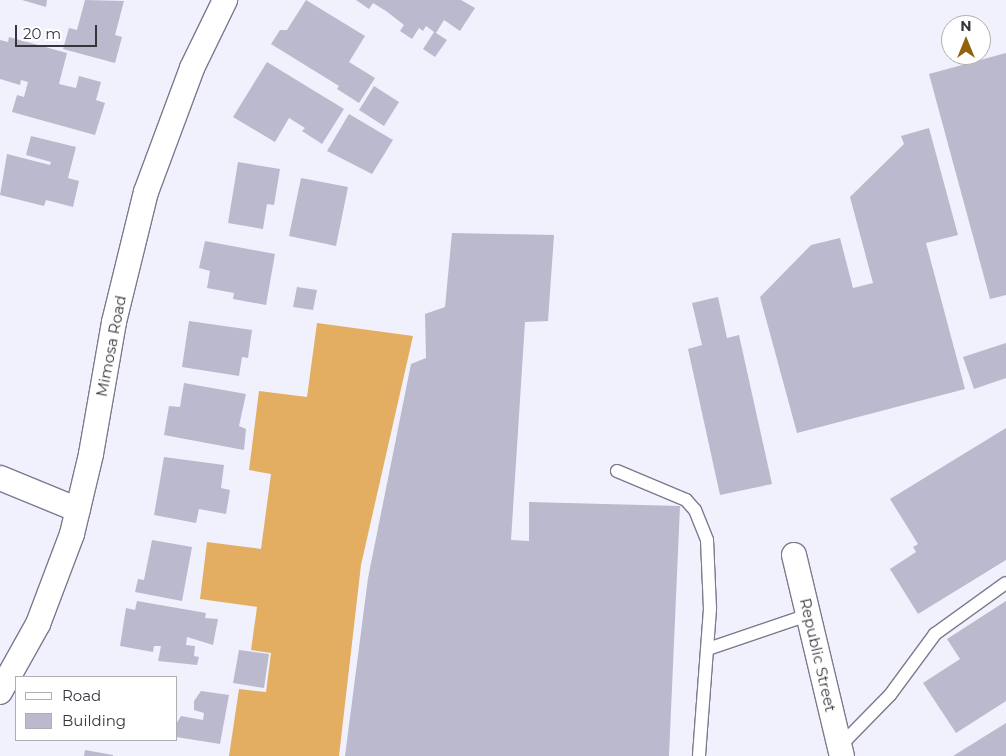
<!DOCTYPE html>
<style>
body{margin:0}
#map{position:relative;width:1006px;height:756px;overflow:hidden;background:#f1f0fd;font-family:Montserrat,sans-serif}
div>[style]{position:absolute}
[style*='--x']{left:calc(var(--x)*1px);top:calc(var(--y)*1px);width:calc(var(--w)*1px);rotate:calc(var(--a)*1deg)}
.forest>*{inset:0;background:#e3ad62}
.building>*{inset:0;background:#bbb9ce}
.roads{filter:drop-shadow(1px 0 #7c7a8d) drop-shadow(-1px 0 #7c7a8d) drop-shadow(0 1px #7c7a8d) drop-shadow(0 -1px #7c7a8d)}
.lane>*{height:12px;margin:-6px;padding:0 6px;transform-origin:6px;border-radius:6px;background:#fff}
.street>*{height:24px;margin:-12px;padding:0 12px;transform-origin:12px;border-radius:12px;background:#fff}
span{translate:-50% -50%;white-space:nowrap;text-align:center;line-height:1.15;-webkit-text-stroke:5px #fff;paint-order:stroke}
.street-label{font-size:15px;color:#36353d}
.legend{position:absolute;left:15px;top:676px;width:162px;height:65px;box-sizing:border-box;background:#fff;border:1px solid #afaeb1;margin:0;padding:6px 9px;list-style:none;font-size:15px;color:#36353d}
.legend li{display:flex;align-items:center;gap:10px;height:25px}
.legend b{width:25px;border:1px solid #afaeb1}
.north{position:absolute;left:941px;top:15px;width:50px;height:50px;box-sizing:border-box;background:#fff;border:1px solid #afaeb1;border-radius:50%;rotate:0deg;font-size:14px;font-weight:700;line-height:20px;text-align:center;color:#36353d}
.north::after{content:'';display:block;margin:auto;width:18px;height:22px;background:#91610e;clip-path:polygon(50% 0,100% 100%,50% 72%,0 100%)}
.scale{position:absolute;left:15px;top:25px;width:82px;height:22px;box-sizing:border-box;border:2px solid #36353d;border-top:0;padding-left:6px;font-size:15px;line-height:18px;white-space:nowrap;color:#36353d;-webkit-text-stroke:4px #fff;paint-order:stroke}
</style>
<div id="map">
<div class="forest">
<div style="clip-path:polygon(317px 323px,413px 336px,361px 565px,339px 756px,229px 756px,239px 689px,266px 692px,271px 653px,251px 650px,257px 607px,200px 599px,207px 542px,261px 549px,271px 474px,249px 470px,259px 391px,307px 397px)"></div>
</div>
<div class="building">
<div style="clip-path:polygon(22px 0,47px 0,46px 7px)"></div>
<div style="clip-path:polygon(85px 0,124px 1px,115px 35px,122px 37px,115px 63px,63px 49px,69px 28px,77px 30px)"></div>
<div style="clip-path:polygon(306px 0,365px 36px,349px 62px,375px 78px,359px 103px,337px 89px,339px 86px,271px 44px,280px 30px,287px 30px)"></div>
<div style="clip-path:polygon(356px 0,461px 0,475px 8px,460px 31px,444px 20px,436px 33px,447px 40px,435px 57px,423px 49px,434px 32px,426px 26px,423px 31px,419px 28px,412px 39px,400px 31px,404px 25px,386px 11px,373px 3px,369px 9px)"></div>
<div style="clip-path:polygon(9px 37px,67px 53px,59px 84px,76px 88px,79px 76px,101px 82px,96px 100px,105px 103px,95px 135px,12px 112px,17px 95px,24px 97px,28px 82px,21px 80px,20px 85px,0 79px,0 40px,8px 42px)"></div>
<div style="clip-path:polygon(1006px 53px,1006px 295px,990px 299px,929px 74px)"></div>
<div style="clip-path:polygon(267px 62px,344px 109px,322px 144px,302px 131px,305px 128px,289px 118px,275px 142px,233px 117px)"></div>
<div style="clip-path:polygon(374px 86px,399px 102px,384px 126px,359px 110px)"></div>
<div style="clip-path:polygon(349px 114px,393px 140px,372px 174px,327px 151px)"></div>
<div style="clip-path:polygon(929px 128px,958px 235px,926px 243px,965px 389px,797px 433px,760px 297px,811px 245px,840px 238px,853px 288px,873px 283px,850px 197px,904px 144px,901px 136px)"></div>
<div style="clip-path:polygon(31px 136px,76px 147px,68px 178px,79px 181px,73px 207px,46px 200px,44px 206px,0 195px,7px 154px,50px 165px,51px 162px,26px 155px)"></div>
<div style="clip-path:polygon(238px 162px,280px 169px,274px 205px,267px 204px,263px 229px,228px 223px)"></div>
<div style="clip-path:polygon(301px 178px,348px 187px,336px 246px,289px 236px)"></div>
<div style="clip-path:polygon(452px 233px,554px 235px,548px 321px,525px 322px,511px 540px,529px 541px,529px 502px,680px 506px,669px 756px,345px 756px,368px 578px,411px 364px,426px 358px,425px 314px,445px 307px)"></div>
<div style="clip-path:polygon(205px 241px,275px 254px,266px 305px,233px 299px,234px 293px,207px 288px,210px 271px,199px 268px)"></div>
<div style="clip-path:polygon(297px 287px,317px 290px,313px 310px,293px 307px)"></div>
<div style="clip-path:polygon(718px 297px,727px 338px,739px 335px,772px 484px,720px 495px,688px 349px,702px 345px,692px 303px)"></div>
<div style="clip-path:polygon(189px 321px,252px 330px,248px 358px,242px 357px,239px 376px,182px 367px)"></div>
<div style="clip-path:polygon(1006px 343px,1006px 378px,974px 389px,963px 357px)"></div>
<div style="clip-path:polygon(184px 383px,246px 394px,239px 426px,246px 429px,244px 450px,164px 435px,169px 406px,180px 407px)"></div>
<div style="clip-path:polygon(1006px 428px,1006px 560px,918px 614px,890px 569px,916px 552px,913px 547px,918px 544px,890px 499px)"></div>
<div style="clip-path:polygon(164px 457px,224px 465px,221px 488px,230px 490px,226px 514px,199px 509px,196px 523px,154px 515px)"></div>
<div style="clip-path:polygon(152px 540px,192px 547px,182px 601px,135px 592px,138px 579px,144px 580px)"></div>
<div style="clip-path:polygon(137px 601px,206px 613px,205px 618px,218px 619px,213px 645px,187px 637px,186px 645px,195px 646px,194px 656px,199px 657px,197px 665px,158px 661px,161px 646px,154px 646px,153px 652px,120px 646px,126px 608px,135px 610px)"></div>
<div style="clip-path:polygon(1006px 601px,1006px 701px,956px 733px,923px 683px,960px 659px,947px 639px)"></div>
<div style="clip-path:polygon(239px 650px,269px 654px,264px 688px,233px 683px)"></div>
<div style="clip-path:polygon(201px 691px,229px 695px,220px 744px,176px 737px,176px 724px,181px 716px,203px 720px,204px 713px,194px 710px,194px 701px)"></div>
<div style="clip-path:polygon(1006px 723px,1006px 756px,953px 756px)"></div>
<div style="clip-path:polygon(85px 750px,113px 755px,113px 756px,84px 756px)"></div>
</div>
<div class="roads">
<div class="lane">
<div style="--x:617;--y:471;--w:75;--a:22.8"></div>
<div style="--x:686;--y:500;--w:13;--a:48"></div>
<div style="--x:695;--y:510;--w:32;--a:68"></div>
<div style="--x:707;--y:540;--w:69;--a:87.5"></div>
<div style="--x:710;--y:609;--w:147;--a:94.3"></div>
<div style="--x:708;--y:649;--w:106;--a:-18.8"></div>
<div style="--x:839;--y:747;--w:73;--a:-45.6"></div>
<div style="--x:890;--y:695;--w:76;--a:-53.6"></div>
<div style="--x:935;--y:634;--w:87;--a:-35.7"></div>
</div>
<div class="street">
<div style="--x:0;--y:478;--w:84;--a:22.3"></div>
<div style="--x:794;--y:555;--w:207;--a:76.6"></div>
<div style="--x:0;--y:692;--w:78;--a:-60.8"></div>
<div style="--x:38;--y:624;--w:96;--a:-69.3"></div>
<div style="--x:72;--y:534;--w:82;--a:-76.6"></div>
<div style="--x:91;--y:454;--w:134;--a:-80.1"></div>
<div style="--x:114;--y:322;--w:134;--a:-76.2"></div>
<div style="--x:146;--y:192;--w:132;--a:-69.6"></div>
<div style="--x:192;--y:68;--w:76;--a:-64.1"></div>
</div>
</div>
<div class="street-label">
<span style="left:111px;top:346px;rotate:-79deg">Mimosa Road</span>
<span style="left:818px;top:655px;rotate:77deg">Republic Street</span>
</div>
<ul class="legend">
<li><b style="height:6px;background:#fff"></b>Road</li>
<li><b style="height:14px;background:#bbb9ce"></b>Building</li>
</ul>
<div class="north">N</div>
<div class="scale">20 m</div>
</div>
